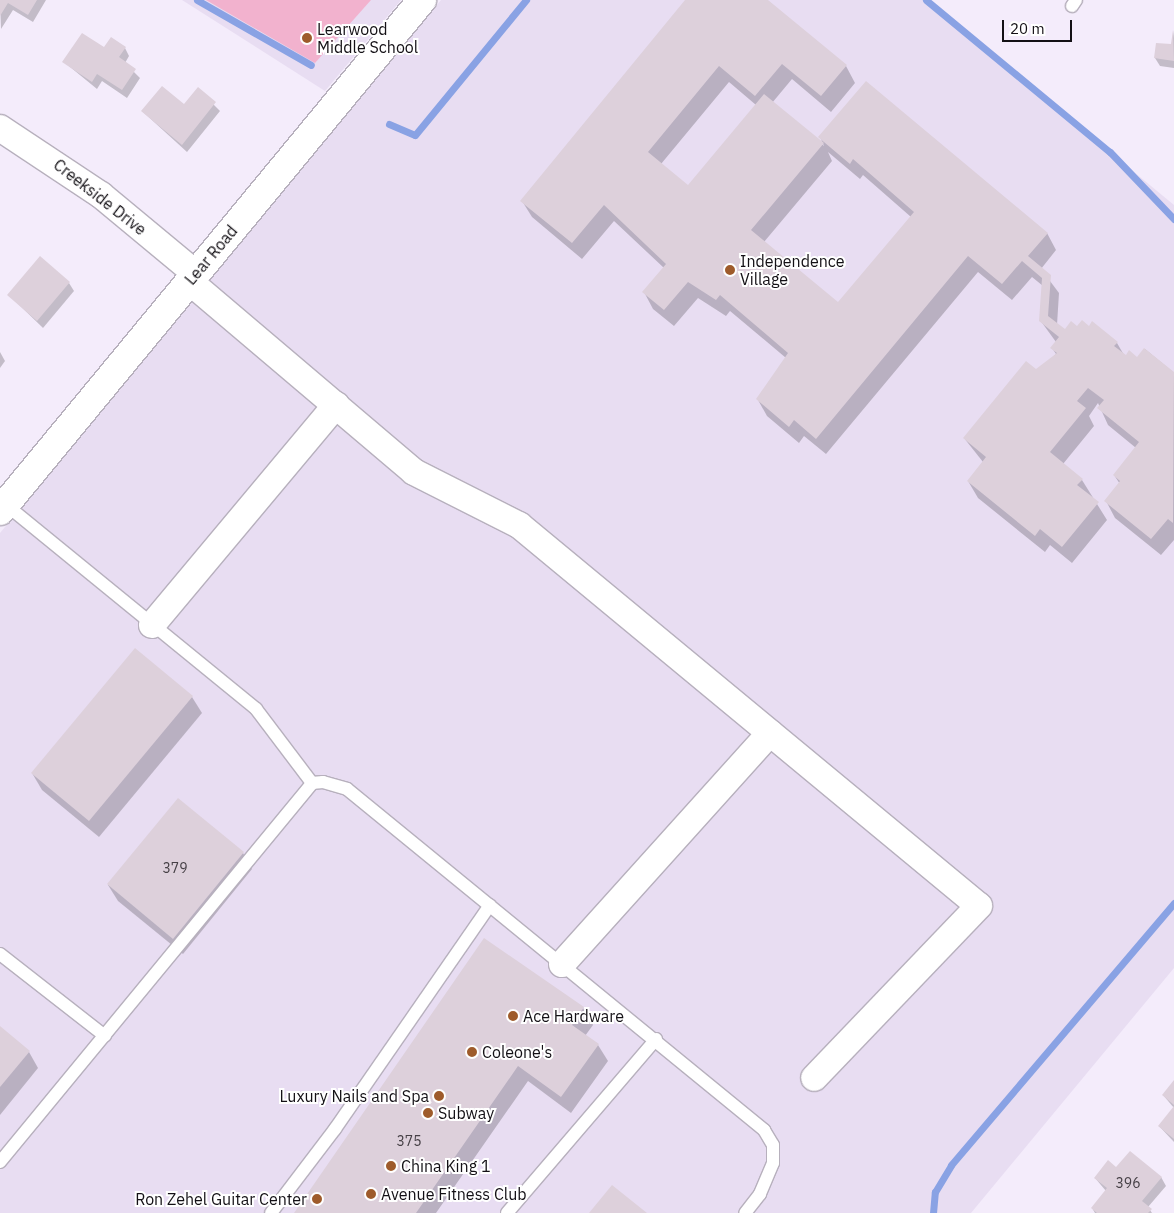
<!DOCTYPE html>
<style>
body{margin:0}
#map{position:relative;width:1174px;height:1213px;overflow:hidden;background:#f4ecfb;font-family:"IBM Plex Sans",sans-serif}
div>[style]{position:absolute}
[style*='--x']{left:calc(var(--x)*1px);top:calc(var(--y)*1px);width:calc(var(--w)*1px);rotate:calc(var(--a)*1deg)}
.built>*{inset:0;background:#e8ddf2}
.green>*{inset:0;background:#f2b2ce}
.shadow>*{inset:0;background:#0003}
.stream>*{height:7px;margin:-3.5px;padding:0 3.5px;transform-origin:3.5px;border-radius:3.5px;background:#89a2e4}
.building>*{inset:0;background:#ddd0db}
.roads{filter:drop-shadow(1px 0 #b7b0bd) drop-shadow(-1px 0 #b7b0bd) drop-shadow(0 1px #b7b0bd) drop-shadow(0 -1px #b7b0bd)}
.service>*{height:12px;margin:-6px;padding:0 6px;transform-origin:6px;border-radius:6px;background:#fff}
.minor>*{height:26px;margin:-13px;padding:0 13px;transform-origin:13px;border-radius:13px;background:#fff}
.tertiary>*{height:28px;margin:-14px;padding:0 14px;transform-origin:14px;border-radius:14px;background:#fff}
.dots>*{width:14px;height:14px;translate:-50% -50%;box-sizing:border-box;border:2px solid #fff;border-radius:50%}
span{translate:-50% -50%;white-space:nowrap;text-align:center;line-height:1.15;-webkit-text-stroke:4px #fff;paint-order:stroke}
.number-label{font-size:14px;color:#464046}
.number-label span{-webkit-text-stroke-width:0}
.poi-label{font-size:16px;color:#131015}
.left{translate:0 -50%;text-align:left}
.right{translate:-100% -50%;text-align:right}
.street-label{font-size:16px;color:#131015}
.scale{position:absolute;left:1002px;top:20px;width:70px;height:22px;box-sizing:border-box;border:2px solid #131015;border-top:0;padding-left:6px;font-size:15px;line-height:18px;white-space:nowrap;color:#131015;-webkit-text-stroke:4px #fff;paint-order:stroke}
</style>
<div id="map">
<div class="built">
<div style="clip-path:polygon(182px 0,401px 0,325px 91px)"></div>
<div style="clip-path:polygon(441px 0,926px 0,1174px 205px,1174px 968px,971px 1213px,0 1213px,0 533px)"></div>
</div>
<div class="green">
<div style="clip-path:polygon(206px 0,371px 0,315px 63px)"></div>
</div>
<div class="shadow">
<div style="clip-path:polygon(0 0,46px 0,33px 22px,13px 10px,1px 29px)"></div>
<div style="clip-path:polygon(evenodd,687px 0,767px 0,846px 66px,855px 83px,831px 112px,792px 79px,772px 103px,824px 146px,820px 137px,1047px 233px,1056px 250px,1041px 269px,1059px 293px,1057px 325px,1065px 331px,1077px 328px,1117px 343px,1124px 355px,1137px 359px,1145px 349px,1174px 373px,1174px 540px,1161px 555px,1115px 518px,1106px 501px,1120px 484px,1114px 475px,1136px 448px,1108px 425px,1098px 403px,1089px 416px,1094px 426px,1063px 464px,1082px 480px,1107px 520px,1072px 563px,1050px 545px,1045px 552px,978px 498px,968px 481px,983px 462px,964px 438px,1056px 354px,1052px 348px,1056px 342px,1040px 320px,1043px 286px,1032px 277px,1012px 300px,978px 272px,826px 454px,804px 436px,799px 443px,767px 416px,758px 400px,786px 358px,730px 311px,726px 316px,698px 298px,674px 326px,653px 309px,644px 292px,664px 268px,614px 221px,582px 259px,532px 217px,522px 201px,687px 0,729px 82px,756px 105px,688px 187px,661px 164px,729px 82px,687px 0,828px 152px,860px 179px,863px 175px,911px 217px,838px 304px,764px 242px,832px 161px,828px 152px)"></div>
<div style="clip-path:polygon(1174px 30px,1174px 68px,1160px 66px,1155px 58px,1172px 46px)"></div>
<div style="clip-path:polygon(125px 48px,129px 56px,125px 63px,140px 78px,127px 98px,102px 81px,97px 89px,64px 62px,105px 49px)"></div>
<div style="clip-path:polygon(198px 89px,220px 111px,187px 152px,142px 111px,184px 106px)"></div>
<div style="clip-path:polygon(69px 283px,74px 291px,43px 328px,9px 295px)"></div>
<div style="clip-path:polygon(0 352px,5px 361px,0 368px)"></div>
<div style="clip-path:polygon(192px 697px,202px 713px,99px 837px,42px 790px,32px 773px)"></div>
<div style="clip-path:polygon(243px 853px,252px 869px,183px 954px,118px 901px,108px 885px)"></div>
<div style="clip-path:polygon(583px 1008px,593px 1025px,585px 1036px,598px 1045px,608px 1061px,571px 1113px,528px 1081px,436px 1213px,295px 1213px)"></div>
<div style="clip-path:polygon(0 1028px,29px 1052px,38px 1068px,0 1115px)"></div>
<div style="clip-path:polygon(1174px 1082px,1174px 1108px,1163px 1095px)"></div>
<div style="clip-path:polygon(1174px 1108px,1174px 1142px,1159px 1126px)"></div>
<div style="clip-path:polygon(1117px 1169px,1161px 1177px,1166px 1186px,1148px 1207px,1152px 1213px,1095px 1213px,1092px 1208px,1106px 1191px,1095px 1178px)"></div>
</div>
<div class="stream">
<div style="--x:197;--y:0;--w:131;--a:29.7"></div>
<div style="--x:926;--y:0;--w:239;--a:39.6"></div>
<div style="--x:1110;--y:152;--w:93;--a:46.3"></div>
<div style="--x:389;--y:124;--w:28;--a:23"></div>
<div style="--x:415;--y:135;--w:175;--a:-50.6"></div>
<div style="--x:933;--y:1213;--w:21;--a:-85"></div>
<div style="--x:935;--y:1192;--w:31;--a:-59"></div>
<div style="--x:951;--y:1165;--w:344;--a:-49.6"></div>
</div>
<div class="building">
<div style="clip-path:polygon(0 0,37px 0,28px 15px,8px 3px,0 16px)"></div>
<div style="clip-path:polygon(685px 0,768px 0,847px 65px,821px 96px,782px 64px,755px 96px,719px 66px,648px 152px,688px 185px,764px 94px,824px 143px,751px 230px,838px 302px,914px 212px,853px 159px,850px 164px,818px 137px,866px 81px,1048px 233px,1028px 256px,1051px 275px,1048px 316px,1065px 329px,1071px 321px,1077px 326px,1082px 320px,1089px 326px,1092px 321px,1118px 342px,1114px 346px,1126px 355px,1129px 350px,1137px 357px,1144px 348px,1174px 372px,1173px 523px,1168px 519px,1151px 539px,1104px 501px,1120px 481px,1113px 475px,1139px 442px,1097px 408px,1104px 400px,1088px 388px,1077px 401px,1086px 408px,1050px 452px,1083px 479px,1077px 485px,1099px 502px,1062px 547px,1040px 529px,1035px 536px,967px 481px,986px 457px,963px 438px,1026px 361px,1036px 369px,1057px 353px,1050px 348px,1059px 337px,1039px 321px,1042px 278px,1022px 261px,1002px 284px,968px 256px,816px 439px,794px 420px,789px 427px,756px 399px,788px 353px,720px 295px,716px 300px,688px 282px,664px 310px,642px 292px,666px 264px,604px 205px,572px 243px,520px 201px)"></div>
<div style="clip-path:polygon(1173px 30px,1174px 61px,1154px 58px,1156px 43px,1171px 44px)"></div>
<div style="clip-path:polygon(82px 33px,104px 47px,111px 37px,126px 47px,119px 57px,136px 69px,122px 90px,97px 74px,92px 82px,62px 62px)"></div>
<div style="clip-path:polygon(162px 86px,184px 104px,198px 87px,216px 102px,182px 145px,141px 111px)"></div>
<div style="clip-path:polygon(40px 256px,70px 282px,37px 321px,7px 295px)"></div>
<div style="clip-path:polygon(135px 648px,193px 696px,89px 821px,31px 773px)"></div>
<div style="clip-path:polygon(178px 798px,244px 852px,173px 939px,107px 884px)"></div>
<div style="clip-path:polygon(484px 938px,584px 1007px,572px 1025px,599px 1044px,561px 1097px,518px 1066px,416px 1213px,294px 1213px)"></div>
<div style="clip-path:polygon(0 1026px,30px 1051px,0 1087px)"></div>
<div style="clip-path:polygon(1174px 1080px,1174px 1105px,1162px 1095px)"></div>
<div style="clip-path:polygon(1174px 1106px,1174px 1139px,1158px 1126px)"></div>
<div style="clip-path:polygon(1130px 1151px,1162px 1177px,1142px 1201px,1152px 1209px,1148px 1213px,1097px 1213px,1091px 1208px,1107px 1188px,1094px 1178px,1108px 1160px,1116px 1167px)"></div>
<div style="clip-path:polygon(612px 1185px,647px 1213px,589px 1213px)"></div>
</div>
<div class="roads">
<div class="service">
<div style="--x:1072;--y:6;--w:7;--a:-56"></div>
<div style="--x:5;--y:504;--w:324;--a:39.2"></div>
<div style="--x:256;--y:709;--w:93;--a:52.9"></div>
<div style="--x:0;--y:954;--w:133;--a:38"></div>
<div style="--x:0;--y:1162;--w:491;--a:-50.5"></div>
<div style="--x:312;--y:783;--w:11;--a:-5"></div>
<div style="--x:323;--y:782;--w:25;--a:16"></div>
<div style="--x:347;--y:789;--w:539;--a:39.27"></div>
<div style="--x:764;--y:1130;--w:17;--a:59"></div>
<div style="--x:773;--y:1145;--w:18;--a:90"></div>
<div style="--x:773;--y:1163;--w:34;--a:113"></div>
<div style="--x:760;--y:1194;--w:24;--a:128"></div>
<div style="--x:271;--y:1213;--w:106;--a:-52.7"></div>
<div style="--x:335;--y:1129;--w:272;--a:-55.3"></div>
<div style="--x:507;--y:1213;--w:229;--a:-49.4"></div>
</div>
<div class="minor">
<div style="--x:0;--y:128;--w:121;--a:33.6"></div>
<div style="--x:101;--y:195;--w:124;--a:39.7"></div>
<div style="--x:189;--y:281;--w:295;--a:40.3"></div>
<div style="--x:414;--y:472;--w:118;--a:26.8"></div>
<div style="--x:519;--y:525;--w:597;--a:39.63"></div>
<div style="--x:979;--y:906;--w:238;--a:133.8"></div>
<div style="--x:152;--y:625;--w:287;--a:-50.1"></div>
<div style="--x:562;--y:964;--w:311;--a:-48"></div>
</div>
<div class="tertiary">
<div style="--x:0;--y:511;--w:663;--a:-50.45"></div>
</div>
</div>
<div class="dots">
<div style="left:307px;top:38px;background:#9e5b2b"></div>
<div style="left:730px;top:270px;background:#9e5b2b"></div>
<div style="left:513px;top:1016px;background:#9e5b2b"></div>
<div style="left:472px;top:1052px;background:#9e5b2b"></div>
<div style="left:439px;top:1096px;background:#9e5b2b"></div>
<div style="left:428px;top:1113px;background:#9e5b2b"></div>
<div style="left:391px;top:1166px;background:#9e5b2b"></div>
<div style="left:371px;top:1194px;background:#9e5b2b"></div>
<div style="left:317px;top:1199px;background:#9e5b2b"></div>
</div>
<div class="number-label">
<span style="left:175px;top:868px">379</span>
<span style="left:409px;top:1141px">375</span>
<span style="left:1128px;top:1183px">396</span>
</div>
<div class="poi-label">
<span class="left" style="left:317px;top:38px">Learwood<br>Middle School</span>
<span class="left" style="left:740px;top:270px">Independence<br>Village</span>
<span class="left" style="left:523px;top:1016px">Ace Hardware</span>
<span class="left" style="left:482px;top:1052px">Coleone's</span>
<span class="right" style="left:429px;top:1096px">Luxury Nails and Spa</span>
<span class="left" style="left:438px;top:1113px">Subway</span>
<span class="left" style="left:401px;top:1166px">China King 1</span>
<span class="left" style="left:381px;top:1194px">Avenue Fitness Club</span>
<span class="right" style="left:307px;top:1199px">Ron Zehel Guitar Center</span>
</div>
<div class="street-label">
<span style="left:100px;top:197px;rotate:38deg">Creekside Drive</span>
<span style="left:211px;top:255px;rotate:-50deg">Lear Road</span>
</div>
<div class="scale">20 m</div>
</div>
